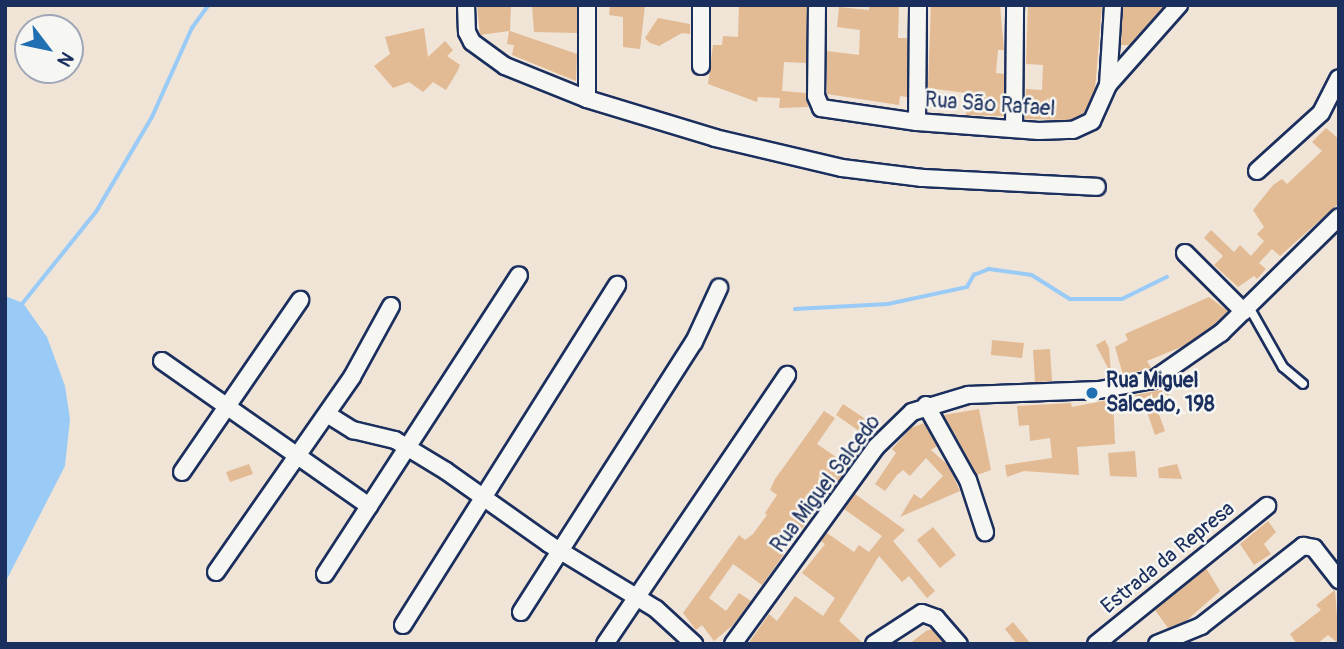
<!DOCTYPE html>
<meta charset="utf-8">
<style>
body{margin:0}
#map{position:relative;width:1344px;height:649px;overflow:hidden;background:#f0e4d6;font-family:Pangolin,sans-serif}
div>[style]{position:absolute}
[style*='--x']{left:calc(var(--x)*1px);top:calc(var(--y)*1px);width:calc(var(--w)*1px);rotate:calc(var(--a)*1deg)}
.water>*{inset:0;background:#9acbf6}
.stream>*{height:3.5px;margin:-1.75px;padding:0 1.75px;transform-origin:1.75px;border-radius:1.75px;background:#9acbf6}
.building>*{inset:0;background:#e2ba93}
.roads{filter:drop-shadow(2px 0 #1b2f5e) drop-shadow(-2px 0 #1b2f5e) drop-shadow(0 2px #1b2f5e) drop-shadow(0 -2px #1b2f5e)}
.lane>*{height:8px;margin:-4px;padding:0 4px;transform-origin:4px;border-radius:4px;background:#f6f6f2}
.street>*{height:16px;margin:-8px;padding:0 8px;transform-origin:8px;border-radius:8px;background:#f6f6f2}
.dots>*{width:19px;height:19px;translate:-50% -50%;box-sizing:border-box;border:4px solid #f6f6f2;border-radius:50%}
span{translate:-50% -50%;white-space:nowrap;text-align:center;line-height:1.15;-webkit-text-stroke:5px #f6f6f2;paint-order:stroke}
.street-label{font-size:21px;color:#1b2f5e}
.poi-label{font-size:21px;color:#1b2f5e;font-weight:700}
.left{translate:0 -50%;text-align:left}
.frame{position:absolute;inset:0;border:7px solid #1b2f5e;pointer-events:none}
.north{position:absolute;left:14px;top:14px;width:70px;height:70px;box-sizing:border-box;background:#f6f6f2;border:2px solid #9ea6b7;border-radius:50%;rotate:122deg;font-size:19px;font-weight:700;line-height:28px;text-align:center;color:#1b2f5e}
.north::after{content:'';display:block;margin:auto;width:24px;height:32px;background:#1f6fb2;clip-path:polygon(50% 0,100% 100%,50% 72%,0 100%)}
</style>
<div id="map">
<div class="water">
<div style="clip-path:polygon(5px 296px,23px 303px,47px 337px,65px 386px,70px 419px,65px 466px,5px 583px)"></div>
</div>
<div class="stream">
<div style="--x:22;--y:304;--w:118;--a:-51.2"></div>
<div style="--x:96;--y:212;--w:110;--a:-59.5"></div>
<div style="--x:152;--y:117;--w:98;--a:-65.8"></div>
<div style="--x:192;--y:28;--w:29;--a:-54"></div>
<div style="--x:795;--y:309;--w:93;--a:-3.1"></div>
<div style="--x:888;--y:304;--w:81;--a:-12.1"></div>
<div style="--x:967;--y:287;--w:14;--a:-60"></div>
<div style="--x:974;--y:275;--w:16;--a:-22"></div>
<div style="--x:989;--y:269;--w:43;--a:7.9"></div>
<div style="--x:1032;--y:275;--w:45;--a:32.3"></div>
<div style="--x:1070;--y:299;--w:52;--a:0"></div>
<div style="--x:1122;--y:299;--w:50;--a:-26.1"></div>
</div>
<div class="building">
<div style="clip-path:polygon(477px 5px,511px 5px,510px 31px,577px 54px,576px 81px,512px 55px,514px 45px,507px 44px,509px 31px,480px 35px)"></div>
<div style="clip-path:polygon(532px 5px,577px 5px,577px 33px,534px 32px)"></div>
<div style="clip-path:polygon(610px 5px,645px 5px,640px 49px,623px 47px,623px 17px,609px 15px)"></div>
<div style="clip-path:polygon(739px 5px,807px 5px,806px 63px,784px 62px,782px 91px,806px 93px,808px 107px,779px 108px,780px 98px,758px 97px,757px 102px,708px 84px,713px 45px,722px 45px,723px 36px,738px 37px)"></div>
<div style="clip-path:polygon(869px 5px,899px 5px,898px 38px,907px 38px,907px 97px,900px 96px,899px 105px,827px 94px,827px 51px,859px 55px,860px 30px,837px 27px,839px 7px,869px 10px)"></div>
<div style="clip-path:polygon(931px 5px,1000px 5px,1004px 50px,998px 50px,996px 73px,1004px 74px,1004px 116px,966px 115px,966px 93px,928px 88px)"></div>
<div style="clip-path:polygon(1028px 5px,1102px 5px,1095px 89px,1084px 113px,1070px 120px,1025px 119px,1026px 89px,1042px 90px,1043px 65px,1026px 64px)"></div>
<div style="clip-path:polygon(1123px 5px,1165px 5px,1129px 45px,1121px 45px)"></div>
<div style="clip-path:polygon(658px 18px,690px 24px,690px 34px,682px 33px,659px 46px,650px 43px,645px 38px)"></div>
<div style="clip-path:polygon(424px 28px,428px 57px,445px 41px,453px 50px,447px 56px,460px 65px,457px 72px,446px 90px,433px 82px,423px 92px,409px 82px,393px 88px,374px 66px,390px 54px,385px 37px)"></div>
<div style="clip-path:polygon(1326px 128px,1339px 139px,1339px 203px,1280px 256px,1272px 249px,1259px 263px,1266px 269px,1257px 279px,1254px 276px,1238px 287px,1214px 265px,1223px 256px,1204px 238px,1211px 230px,1234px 252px,1240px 245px,1251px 256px,1264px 241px,1257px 234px,1264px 227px,1253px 210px,1273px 185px,1282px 179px,1287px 184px,1322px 151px,1312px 142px)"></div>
<div style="clip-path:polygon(1209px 297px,1228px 311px,1214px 325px,1186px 345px,1147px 361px,1151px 368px,1123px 375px,1115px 347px,1128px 340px,1125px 334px)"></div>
<div style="clip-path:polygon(992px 340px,1024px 343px,1022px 358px,991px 355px)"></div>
<div style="clip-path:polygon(1105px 340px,1109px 348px,1111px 374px,1096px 345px)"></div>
<div style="clip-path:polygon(1050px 349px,1052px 381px,1035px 382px,1033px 350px)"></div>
<div style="clip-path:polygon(1167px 389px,1169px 395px,1154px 400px,1165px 431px,1155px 435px,1144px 403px,1139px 405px,1135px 395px)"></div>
<div style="clip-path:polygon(1113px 399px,1115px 444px,1077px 447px,1079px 475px,1024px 471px,1007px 477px,1005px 465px,1052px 458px,1050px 438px,1030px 441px,1029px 425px,1019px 426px,1017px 406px,1071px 403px,1072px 407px)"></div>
<div style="clip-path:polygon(843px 404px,870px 422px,862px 433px,836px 415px)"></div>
<div style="clip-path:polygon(979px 409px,991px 470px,977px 475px,944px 415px)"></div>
<div style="clip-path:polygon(824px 411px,835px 418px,817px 444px,839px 459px,847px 449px,857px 456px,796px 536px,788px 530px,775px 548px,784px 554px,762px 585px,733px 564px,709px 598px,726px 611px,739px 593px,751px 601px,733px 625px,714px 641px,702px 625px,696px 630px,683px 613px,739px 535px,745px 540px,753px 534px,767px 515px,765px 513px,777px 495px,770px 490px,775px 479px)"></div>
<div style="clip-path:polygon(924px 423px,937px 446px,931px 450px,948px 465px,960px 491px,900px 517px,914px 494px,921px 499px,943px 476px,926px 458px,910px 476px,903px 470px,897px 475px,885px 491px,875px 484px,896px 453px,892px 449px,911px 428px)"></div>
<div style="clip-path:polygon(1135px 451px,1137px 477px,1110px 476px,1108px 453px)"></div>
<div style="clip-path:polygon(249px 464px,253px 474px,230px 482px,226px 472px)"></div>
<div style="clip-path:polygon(1177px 464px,1182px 479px,1159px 478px,1158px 468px)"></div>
<div style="clip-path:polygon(855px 494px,905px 530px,893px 541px,935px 591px,927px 598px,909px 576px,902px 582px,879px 556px,839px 621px,864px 644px,748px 644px,769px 614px,777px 621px,795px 596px,823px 616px,835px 598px,802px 573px,825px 544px,821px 541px,827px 533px,854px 552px,859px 545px,869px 552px,882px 536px,844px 509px)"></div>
<div style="clip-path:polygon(1268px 521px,1276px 532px,1264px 544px,1271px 554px,1254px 565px,1240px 544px)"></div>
<div style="clip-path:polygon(933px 527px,956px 555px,940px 568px,917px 540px)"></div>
<div style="clip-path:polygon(1206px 568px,1220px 591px,1186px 621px,1168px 628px,1155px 610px)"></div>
<div style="clip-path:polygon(1335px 590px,1339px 644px,1328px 635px,1317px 644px,1297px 644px,1290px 634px,1321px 610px,1316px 605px)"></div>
<div style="clip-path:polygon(1013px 622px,1031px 644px,1017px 644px,1005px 629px)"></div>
<div style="clip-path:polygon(932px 629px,945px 644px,909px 644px,926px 631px)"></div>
</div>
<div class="roads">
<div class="lane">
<div style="--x:1249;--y:307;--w:69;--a:60.5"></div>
<div style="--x:1283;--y:367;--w:26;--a:40"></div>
</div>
<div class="street">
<div style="--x:466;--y:5;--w:27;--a:88"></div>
<div style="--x:467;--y:32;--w:11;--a:63"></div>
<div style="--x:472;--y:42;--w:41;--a:36"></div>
<div style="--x:505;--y:66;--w:88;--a:21.9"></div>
<div style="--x:587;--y:99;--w:134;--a:16.9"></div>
<div style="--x:715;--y:138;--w:130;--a:13.3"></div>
<div style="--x:842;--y:168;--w:81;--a:7.1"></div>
<div style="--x:922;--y:178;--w:175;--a:2.9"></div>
<div style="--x:817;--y:5;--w:91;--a:90.6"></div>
<div style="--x:816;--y:96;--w:13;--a:67"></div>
<div style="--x:821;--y:108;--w:97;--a:8.3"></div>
<div style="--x:917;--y:122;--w:122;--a:4.2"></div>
<div style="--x:1039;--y:131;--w:34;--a:-2"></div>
<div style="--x:1073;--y:130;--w:21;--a:-25"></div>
<div style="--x:1092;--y:121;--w:39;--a:-66"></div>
<div style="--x:1108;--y:85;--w:107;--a:-48.4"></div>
<div style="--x:701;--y:66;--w:61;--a:-90"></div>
<div style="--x:1108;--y:85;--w:80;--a:-86.4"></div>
<div style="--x:587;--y:99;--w:94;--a:-90"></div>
<div style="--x:917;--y:122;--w:117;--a:-89.5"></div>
<div style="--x:1014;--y:129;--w:124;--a:-89.5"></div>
<div style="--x:1257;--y:171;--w:86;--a:-42.2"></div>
<div style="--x:1321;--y:113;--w:39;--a:-63"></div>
<div style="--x:1185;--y:253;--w:83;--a:45"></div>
<div style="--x:162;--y:361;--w:253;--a:35"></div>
<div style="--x:926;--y:405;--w:86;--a:60.8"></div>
<div style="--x:968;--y:480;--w:55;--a:71.9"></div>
<div style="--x:327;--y:414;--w:31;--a:32"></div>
<div style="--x:353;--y:430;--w:43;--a:13.4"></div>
<div style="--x:395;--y:440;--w:60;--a:31.3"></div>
<div style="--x:446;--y:471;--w:126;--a:35.3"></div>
<div style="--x:549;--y:544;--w:125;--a:31.3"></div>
<div style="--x:656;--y:609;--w:52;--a:42.6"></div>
<div style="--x:182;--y:472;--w:209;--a:-55.5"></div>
<div style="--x:216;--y:572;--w:238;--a:-55.1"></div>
<div style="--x:352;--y:377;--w:81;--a:-61.2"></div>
<div style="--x:325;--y:574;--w:356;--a:-57"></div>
<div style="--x:521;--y:612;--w:321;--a:-57.4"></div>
<div style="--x:694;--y:342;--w:60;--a:-65.2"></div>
<div style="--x:403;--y:625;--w:402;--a:-57.8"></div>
<div style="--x:605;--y:644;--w:325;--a:-55.9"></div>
<div style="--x:733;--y:644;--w:243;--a:-54"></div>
<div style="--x:876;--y:447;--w:50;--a:-44.2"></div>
<div style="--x:912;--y:412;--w:59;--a:-16.9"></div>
<div style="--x:968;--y:395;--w:131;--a:-2.2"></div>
<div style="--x:1099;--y:390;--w:55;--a:-10.5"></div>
<div style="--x:1153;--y:380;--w:83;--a:-34.7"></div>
<div style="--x:1221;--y:333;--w:165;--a:-44.5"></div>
<div style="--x:874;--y:644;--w:57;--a:-32.9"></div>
<div style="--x:922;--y:613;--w:15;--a:20"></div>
<div style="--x:936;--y:618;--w:35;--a:49"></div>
<div style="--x:1096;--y:644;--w:220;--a:-38.9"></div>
<div style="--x:1157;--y:644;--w:48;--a:-22.2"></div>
<div style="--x:1201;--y:626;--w:130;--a:-38.1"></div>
<div style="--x:1303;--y:546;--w:11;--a:10"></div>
<div style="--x:1314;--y:548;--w:41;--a:52"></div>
</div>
</div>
<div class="dots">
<div style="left:1092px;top:393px;background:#1f6fb2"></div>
</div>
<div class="street-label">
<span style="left:990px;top:105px;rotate:4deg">Rua São Rafael</span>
<span style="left:826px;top:484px;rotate:-53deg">Rua Miguel Salcedo</span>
<span style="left:1168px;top:558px;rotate:-39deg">Estrada da Represa</span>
</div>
<div class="poi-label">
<span class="left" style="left:1106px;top:393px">Rua Miguel<br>Salcedo, 198</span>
</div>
<div class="frame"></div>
<div class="north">N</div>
</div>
